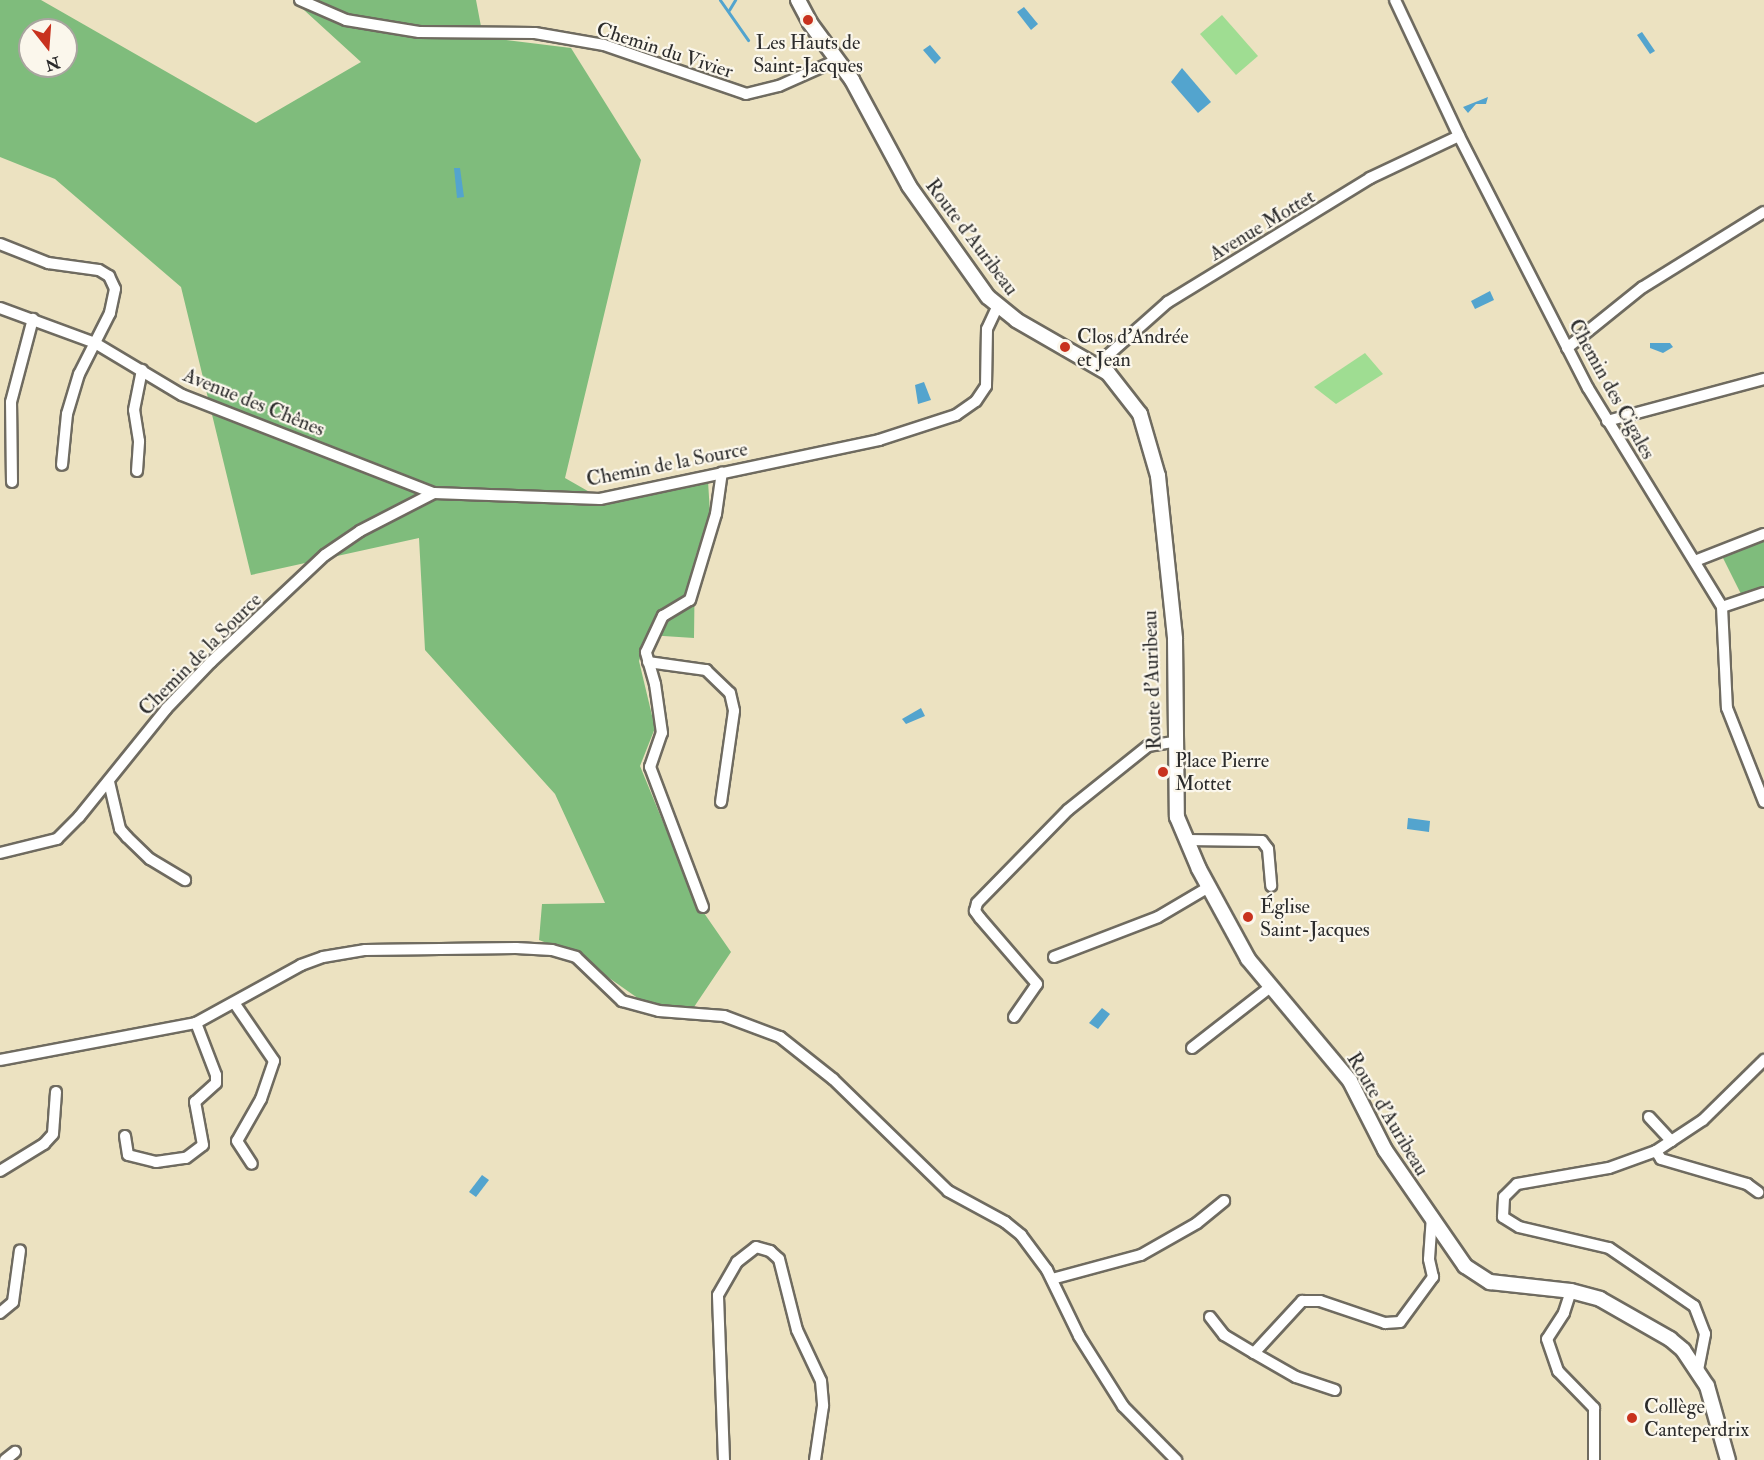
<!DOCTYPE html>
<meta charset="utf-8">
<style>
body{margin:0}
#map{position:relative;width:1764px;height:1460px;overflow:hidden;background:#ece2c1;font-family:"IM FELL Double Pica",serif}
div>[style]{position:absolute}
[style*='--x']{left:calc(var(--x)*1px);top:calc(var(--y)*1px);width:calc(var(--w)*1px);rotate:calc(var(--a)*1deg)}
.green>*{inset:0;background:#9fdd92}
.forest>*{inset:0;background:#7fbc7c}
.water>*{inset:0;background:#53a4ce}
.stream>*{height:3px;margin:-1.5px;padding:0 1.5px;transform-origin:1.5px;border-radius:1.5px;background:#53a4ce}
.roads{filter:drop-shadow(2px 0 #6f6b60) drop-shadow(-2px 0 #6f6b60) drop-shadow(0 2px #6f6b60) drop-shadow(0 -2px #6f6b60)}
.minor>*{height:10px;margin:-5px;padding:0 5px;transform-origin:5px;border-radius:5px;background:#fff}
.tertiary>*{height:14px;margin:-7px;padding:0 7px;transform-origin:7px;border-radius:7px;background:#fff}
.dots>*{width:16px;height:16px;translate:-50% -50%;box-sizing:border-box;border:3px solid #fbf7ec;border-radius:50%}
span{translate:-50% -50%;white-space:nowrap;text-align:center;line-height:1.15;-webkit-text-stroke:4.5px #fbf7ec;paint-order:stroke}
.poi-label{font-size:20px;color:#2b2b2b}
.left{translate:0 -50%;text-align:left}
.street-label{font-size:20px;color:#2b2b2b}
.north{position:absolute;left:18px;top:18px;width:60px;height:60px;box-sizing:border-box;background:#fbf7ec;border:2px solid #a8a59f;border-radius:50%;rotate:163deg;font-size:16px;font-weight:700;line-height:24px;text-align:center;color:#2b2b2b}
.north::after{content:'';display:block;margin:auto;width:21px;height:27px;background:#c8321e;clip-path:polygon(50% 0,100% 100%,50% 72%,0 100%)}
</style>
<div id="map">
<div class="green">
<div style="clip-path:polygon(1222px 15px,1258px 56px,1236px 75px,1200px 34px)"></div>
<div style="clip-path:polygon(1365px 353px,1383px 374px,1336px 404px,1314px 387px)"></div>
</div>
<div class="forest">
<div style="clip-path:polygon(evenodd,0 0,41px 0,256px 123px,361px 62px,293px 0,476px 0,483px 37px,571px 48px,641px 160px,565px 478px,593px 494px,708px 481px,710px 513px,695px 558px,694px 638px,648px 635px,639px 661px,655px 728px,640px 766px,695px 900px,731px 952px,694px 1007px,649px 1006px,575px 954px,539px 940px,542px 904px,605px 903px,555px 794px,425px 650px,419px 538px,251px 575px,181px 287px,55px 179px,0 157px,0 0,30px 30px,66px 30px,66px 66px,30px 66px,30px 30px)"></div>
<div style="clip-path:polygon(1764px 540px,1764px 586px,1741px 594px,1722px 556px)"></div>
</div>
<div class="water">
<div style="clip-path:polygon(1024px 7px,1038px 24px,1031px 30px,1017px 12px)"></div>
<div style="clip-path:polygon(1642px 32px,1655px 51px,1650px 54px,1637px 35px)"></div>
<div style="clip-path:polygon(930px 45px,941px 58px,935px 64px,923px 50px)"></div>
<div style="clip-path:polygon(1182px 68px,1211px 102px,1198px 113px,1171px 82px)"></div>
<div style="clip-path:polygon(1488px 97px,1486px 104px,1476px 104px,1468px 113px,1463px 107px)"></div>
<div style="clip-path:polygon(454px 168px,460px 168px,464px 197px,457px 198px)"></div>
<div style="clip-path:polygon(1490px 291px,1494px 300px,1475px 309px,1471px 301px)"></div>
<div style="clip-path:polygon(1650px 343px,1670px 343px,1673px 347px,1663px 353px,1650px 348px)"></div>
<div style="clip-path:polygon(924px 382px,931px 400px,918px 404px,915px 385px)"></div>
<div style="clip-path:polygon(921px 708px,925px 716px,906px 724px,902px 719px)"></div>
<div style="clip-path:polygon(1408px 818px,1430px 821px,1429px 832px,1407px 829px)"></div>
<div style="clip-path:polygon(1102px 1008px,1110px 1014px,1098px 1029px,1089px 1023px)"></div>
<div style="clip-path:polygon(482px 1175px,489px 1180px,476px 1197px,469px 1192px)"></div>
</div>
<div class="stream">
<div style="--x:720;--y:0;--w:49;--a:55"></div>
<div style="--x:729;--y:10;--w:12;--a:-59"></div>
</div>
<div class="roads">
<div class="minor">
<div style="--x:300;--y:0;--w:50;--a:23.5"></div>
<div style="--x:346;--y:20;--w:74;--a:9.3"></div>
<div style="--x:419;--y:32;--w:116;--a:0.5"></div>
<div style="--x:535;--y:33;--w:70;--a:9.9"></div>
<div style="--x:604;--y:45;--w:150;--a:19"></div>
<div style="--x:746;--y:94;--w:34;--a:-14"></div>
<div style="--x:779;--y:86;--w:64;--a:-24.1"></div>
<div style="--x:1395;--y:0;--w:150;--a:64.8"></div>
<div style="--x:1459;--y:136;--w:283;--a:62.9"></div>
<div style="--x:1588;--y:388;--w:257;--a:58.5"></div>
<div style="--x:1722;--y:607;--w:101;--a:87.2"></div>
<div style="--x:1727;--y:708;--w:101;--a:68.5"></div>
<div style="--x:0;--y:244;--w:52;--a:21.6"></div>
<div style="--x:48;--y:263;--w:51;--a:7.8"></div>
<div style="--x:99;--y:270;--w:12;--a:31"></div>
<div style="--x:109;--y:276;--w:14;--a:65"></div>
<div style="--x:115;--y:289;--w:25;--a:102"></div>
<div style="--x:110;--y:313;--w:68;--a:116.9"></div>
<div style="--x:79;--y:374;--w:42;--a:106.7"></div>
<div style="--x:67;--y:414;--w:51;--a:95.6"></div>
<div style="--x:0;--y:308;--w:101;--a:20.2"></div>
<div style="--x:95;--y:343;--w:101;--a:30.9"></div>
<div style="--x:182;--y:395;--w:270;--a:21.3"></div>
<div style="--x:1567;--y:348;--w:97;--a:-38.8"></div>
<div style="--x:1643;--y:287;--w:142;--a:-31.8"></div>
<div style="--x:1097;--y:365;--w:95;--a:-41.6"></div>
<div style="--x:1168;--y:302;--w:237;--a:-31.5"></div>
<div style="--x:1370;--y:178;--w:98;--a:-25.3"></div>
<div style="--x:1607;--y:421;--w:163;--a:-15"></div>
<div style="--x:137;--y:471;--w:30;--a:-86"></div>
<div style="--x:139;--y:441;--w:31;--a:-99"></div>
<div style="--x:134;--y:410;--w:41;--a:-78.7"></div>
<div style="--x:12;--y:482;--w:80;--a:-90.7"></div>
<div style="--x:11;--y:402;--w:86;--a:-75.2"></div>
<div style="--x:1695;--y:561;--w:74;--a:-21.4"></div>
<div style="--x:1722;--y:607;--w:44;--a:-18.4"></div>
<div style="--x:648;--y:662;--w:59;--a:7.9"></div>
<div style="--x:706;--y:670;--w:33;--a:44"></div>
<div style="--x:730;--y:693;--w:18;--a:77"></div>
<div style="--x:734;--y:711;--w:92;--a:98.1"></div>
<div style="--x:109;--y:782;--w:48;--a:76.8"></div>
<div style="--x:120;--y:829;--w:11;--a:49"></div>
<div style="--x:127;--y:837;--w:32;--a:44"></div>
<div style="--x:150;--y:859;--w:41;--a:31"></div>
<div style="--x:1187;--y:840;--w:75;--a:0.8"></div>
<div style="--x:1262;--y:841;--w:10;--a:53"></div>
<div style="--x:1268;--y:849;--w:37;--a:85"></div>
<div style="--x:0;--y:853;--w:59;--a:-13.8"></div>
<div style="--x:57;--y:839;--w:31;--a:-45"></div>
<div style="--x:79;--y:817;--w:139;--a:-51.1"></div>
<div style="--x:166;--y:709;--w:65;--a:-46.2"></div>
<div style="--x:211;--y:662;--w:156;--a:-43.2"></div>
<div style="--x:325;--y:555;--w:42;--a:-34.4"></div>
<div style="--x:360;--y:531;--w:83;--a:-27.2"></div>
<div style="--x:434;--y:493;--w:166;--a:2.1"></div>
<div style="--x:600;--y:499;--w:285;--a:-11.9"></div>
<div style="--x:879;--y:440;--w:81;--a:-18"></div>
<div style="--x:956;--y:415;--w:24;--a:-35"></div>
<div style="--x:976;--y:401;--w:18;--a:-56"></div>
<div style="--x:986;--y:386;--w:57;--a:-89"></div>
<div style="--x:987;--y:329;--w:23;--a:-65"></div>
<div style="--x:703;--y:907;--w:150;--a:-110.7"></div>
<div style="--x:650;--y:767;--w:36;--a:-71"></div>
<div style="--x:662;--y:733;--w:49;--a:-98.1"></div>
<div style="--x:655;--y:684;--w:33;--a:-106"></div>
<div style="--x:646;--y:652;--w:40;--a:-65"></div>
<div style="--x:663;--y:616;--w:31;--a:-31"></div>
<div style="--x:690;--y:600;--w:90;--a:-73.2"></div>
<div style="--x:716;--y:514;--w:42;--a:-81.9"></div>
<div style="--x:1054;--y:957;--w:111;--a:-21"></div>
<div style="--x:1158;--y:917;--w:59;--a:-30.5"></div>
<div style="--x:235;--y:1004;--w:69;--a:55.6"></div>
<div style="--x:274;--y:1061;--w:40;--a:108.9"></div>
<div style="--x:261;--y:1099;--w:48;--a:119.7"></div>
<div style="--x:237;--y:1141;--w:27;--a:57"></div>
<div style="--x:1014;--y:1017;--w:40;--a:-55.1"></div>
<div style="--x:1037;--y:984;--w:87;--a:-130.8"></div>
<div style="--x:980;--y:918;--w:9;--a:-126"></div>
<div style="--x:975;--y:911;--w:8;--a:-76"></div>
<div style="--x:977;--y:903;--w:130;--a:-45.6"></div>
<div style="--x:1068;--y:810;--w:102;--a:-38.7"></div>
<div style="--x:1148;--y:746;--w:26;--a:-9"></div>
<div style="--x:1192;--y:1048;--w:98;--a:-37.9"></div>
<div style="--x:0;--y:1060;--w:199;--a:-10.7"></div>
<div style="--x:196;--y:1023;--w:120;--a:-28.9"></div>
<div style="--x:301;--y:965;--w:23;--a:-20"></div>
<div style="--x:323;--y:957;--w:43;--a:-9.5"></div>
<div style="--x:365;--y:950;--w:151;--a:-0.8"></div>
<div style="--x:516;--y:948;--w:36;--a:3"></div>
<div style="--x:552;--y:950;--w:25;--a:16"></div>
<div style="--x:576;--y:957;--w:64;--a:43.7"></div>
<div style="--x:622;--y:1001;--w:38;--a:15"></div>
<div style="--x:659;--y:1011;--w:65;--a:4.4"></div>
<div style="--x:724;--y:1016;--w:60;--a:20.6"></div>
<div style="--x:780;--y:1037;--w:68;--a:38.4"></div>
<div style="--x:833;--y:1079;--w:161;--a:44.2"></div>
<div style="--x:948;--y:1191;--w:65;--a:28.5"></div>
<div style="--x:1005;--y:1222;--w:21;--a:39"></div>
<div style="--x:1021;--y:1235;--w:44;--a:53.4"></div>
<div style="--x:1047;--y:1270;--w:73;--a:64.1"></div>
<div style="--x:1079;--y:1336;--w:83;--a:57.8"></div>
<div style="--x:1123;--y:1406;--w:76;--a:45.5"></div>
<div style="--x:1649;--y:1117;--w:33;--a:47"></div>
<div style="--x:125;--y:1136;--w:19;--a:81"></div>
<div style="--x:128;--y:1155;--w:29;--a:14"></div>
<div style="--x:156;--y:1162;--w:30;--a:-8"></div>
<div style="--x:186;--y:1158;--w:21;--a:-37"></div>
<div style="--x:203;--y:1145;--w:44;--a:-100.5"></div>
<div style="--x:195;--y:1102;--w:28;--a:-42"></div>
<div style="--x:216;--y:1083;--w:8;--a:-90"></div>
<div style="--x:216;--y:1075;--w:56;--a:-111"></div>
<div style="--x:1656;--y:1151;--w:9;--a:58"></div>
<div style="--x:1661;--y:1159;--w:90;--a:16.2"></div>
<div style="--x:1747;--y:1184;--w:14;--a:36"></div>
<div style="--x:0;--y:1171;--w:52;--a:-31.5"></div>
<div style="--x:44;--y:1144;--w:13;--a:-48"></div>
<div style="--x:53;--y:1134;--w:42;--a:-85.9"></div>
<div style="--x:1052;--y:1279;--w:92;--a:-15.1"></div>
<div style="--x:1141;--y:1255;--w:64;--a:-29.7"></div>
<div style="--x:1197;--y:1223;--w:35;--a:-39"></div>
<div style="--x:1571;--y:1291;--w:23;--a:108"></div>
<div style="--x:1564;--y:1313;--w:31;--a:123"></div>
<div style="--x:1547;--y:1339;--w:34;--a:71"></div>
<div style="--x:1558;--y:1371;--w:52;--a:45.8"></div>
<div style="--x:1594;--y:1408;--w:52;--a:90"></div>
<div style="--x:0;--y:1313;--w:17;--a:-40"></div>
<div style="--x:13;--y:1302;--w:52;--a:-82.3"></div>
<div style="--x:1210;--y:1317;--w:23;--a:52"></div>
<div style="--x:1224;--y:1335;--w:35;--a:31"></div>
<div style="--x:1254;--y:1353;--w:71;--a:-47.3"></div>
<div style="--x:1302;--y:1301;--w:18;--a:0"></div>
<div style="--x:1320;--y:1301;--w:69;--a:18.7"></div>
<div style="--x:1385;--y:1323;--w:15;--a:-4"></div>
<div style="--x:1400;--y:1322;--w:56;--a:-53.7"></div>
<div style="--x:1433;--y:1277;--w:18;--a:-103"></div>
<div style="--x:1429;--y:1259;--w:39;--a:-86"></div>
<div style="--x:1254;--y:1353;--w:48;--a:29.7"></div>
<div style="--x:1296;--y:1377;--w:41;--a:18.4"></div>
<div style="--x:1698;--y:1370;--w:37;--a:-79"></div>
<div style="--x:1705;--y:1334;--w:30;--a:-111"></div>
<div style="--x:1694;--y:1306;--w:103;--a:-145.7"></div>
<div style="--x:1609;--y:1248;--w:92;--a:-166.9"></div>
<div style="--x:1519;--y:1227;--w:19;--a:-148"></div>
<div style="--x:1503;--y:1217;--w:20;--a:-87"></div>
<div style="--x:1504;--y:1197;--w:18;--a:-45"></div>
<div style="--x:1517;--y:1184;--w:93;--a:-9.9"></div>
<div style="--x:1609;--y:1168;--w:50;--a:-19.9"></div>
<div style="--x:1656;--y:1151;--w:56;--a:-33.4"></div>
<div style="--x:1703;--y:1120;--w:86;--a:-44.5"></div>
<div style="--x:5;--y:1460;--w:13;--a:-39"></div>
<div style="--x:724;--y:1460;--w:165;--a:-92.1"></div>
<div style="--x:718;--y:1295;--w:38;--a:-60"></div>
<div style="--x:737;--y:1262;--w:24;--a:-38"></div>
<div style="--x:756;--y:1247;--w:15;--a:16"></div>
<div style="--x:770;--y:1251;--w:12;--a:42"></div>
<div style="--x:779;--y:1259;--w:73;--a:75.8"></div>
<div style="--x:797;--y:1330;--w:56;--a:64.8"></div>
<div style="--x:821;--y:1381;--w:25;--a:85"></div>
<div style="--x:823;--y:1406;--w:55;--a:98.4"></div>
</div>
<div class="tertiary">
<div style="--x:798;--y:0;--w:26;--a:62"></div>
<div style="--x:810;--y:23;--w:71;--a:53.6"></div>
<div style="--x:852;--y:80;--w:120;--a:61.7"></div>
<div style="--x:909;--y:186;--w:136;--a:54.6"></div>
<div style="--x:988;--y:297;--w:36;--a:39"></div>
<div style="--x:1016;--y:320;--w:106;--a:29.9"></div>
<div style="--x:1108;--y:373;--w:52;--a:52"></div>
<div style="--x:1140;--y:414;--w:65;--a:73.8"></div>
<div style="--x:1158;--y:476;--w:164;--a:84"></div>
<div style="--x:1175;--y:639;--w:178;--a:89.4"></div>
<div style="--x:1177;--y:817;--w:56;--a:67.1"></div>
<div style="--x:1199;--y:869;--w:102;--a:61.4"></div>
<div style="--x:1248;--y:959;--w:159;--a:50.1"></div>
<div style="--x:1350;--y:1081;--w:77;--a:63.1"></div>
<div style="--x:1385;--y:1150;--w:141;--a:55.4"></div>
<div style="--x:1465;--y:1266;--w:30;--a:33"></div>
<div style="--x:1490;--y:1282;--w:81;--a:6.3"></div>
<div style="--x:1571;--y:1291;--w:30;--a:15"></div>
<div style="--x:1600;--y:1299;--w:81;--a:29.7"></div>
<div style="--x:1670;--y:1339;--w:17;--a:40"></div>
<div style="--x:1683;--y:1350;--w:43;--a:56.3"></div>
<div style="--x:1707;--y:1386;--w:77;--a:74.2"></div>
</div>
</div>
<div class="dots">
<div style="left:808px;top:20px;background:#c8321e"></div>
<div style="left:1065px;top:347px;background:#c8321e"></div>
<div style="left:1163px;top:772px;background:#c8321e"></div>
<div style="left:1248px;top:917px;background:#c8321e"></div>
<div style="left:1632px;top:1418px;background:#c8321e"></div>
</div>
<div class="poi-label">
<span style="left:808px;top:54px">Les Hauts de<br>Saint-Jacques</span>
<span class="left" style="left:1077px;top:348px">Clos d'Andrée<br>et Jean</span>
<span class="left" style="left:1175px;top:772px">Place Pierre<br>Mottet</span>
<span class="left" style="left:1260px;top:918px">Église<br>Saint-Jacques</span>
<span class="left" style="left:1644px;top:1418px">Collège<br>Canteperdrix</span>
</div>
<div class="street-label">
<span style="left:665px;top:50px;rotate:18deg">Chemin du Vivier</span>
<span style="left:1262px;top:225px;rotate:-31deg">Avenue Mottet</span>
<span style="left:972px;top:237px;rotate:53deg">Route d'Auribeau</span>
<span style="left:1612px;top:389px;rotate:61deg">Chemin des Cigales</span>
<span style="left:254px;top:402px;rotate:22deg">Avenue des Chênes</span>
<span style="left:667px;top:464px;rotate:-11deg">Chemin de la Source</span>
<span style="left:200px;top:654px;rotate:-45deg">Chemin de la Source</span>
<span style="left:1152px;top:680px;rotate:-92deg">Route d'Auribeau</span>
<span style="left:1388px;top:1114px;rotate:59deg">Route d'Auribeau</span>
</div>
<div class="north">N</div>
</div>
